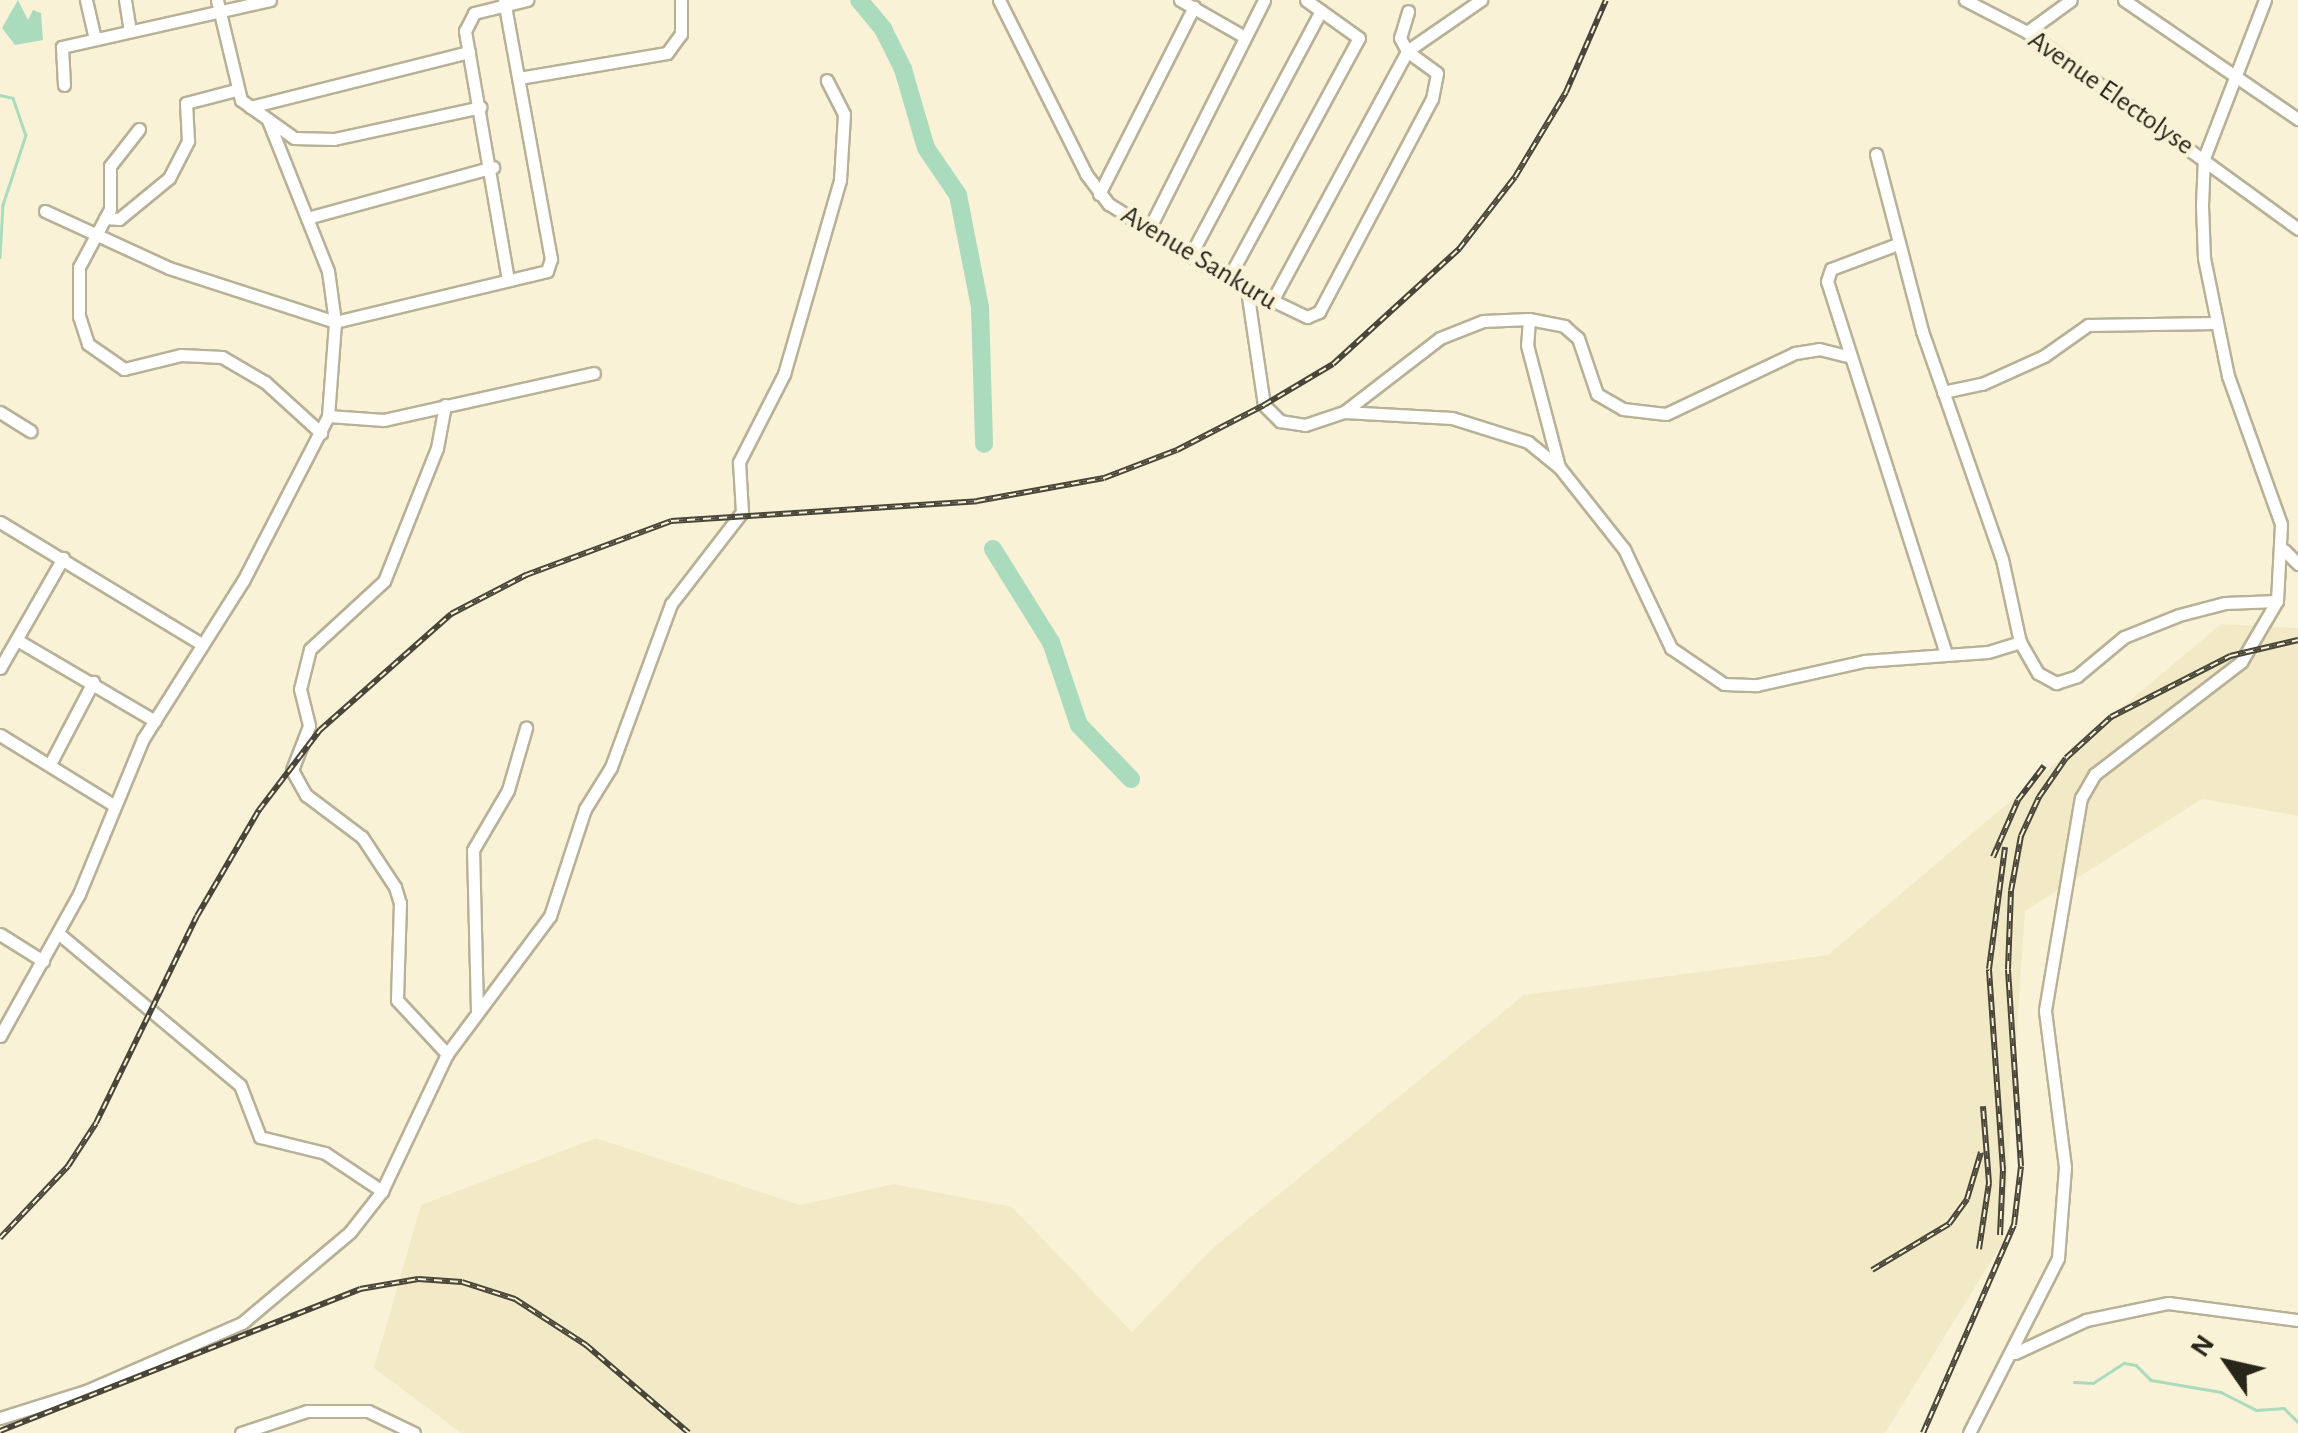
<!DOCTYPE html>
<style>
body{margin:0}
#map{position:relative;width:2298px;height:1433px;overflow:hidden;background:#f9f2d7;font-family:"Alegreya Sans",sans-serif}
div>[style]{position:absolute}
[style*='--x']{left:calc(var(--x)*1px);top:calc(var(--y)*1px);width:calc(var(--w)*1px);rotate:calc(var(--a)*1deg)}
.built>*{inset:0;background:#f2eac7}
.water>*{inset:0;background:#abdbbd}
.stream>*{height:2.5px;margin:-1.25px;padding:0 1.25px;transform-origin:1.25px;border-radius:1.25px;background:#abdbbd}
.river>*{height:18px;margin:-9px;padding:0 9px;transform-origin:9px;border-radius:9px;background:#abdbbd}
.roads{filter:drop-shadow(2px 0 #b7b197) drop-shadow(-2px 0 #b7b197) drop-shadow(0 2px #b7b197) drop-shadow(0 -2px #b7b197)}
.minor>*{height:11px;margin:-5.5px;padding:0 5.5px;transform-origin:5.5px;border-radius:5.5px;background:#fff}
.rail>*{height:6px;margin-top:-3px;transform-origin:0;background:repeating-linear-gradient(90deg,#f9f2d7 0 8px,#494538 0 16px);box-sizing:border-box;border-block:2px solid #494538}
span{translate:-50% -50%;white-space:nowrap;text-align:center;line-height:1.15;-webkit-text-stroke:9px #f9f2d7;paint-order:stroke}
.street-label{font-size:28px;color:#28251b}
.north{position:absolute;left:2178px;top:1313px;width:100px;height:100px;-webkit-text-stroke:8px #f9f2d7;paint-order:stroke;rotate:304deg;font-size:28px;font-weight:700;line-height:40px;text-align:center;color:#28251b}
.north::after{content:'';display:block;margin:auto;width:35px;height:45px;background:#28251b;clip-path:polygon(50% 0,100% 100%,50% 72%,0 100%)}
</style>
<div id="map">
<div class="built">
<div style="clip-path:polygon(2221px 624px,2298px 628px,2298px 816px,2202px 799px,2025px 911px,2003px 1242px,1885px 1433px,461px 1433px,374px 1368px,421px 1205px,596px 1138px,800px 1205px,894px 1184px,1012px 1207px,1132px 1332px,1214px 1247px,1524px 995px,1828px 955px)"></div>
</div>
<div class="water">
<div style="clip-path:polygon(18px 0,28px 20px,33px 10px,41px 13px,43px 40px,15px 45px,2px 28px)"></div>
</div>
<div class="stream">
<div style="--x:0;--y:95;--w:13;--a:13"></div>
<div style="--x:13;--y:98;--w:39;--a:71"></div>
<div style="--x:26;--y:135;--w:74;--a:108.2"></div>
<div style="--x:3;--y:205;--w:52;--a:93.3"></div>
<div style="--x:2074;--y:1382;--w:19;--a:3"></div>
<div style="--x:2093;--y:1383;--w:37;--a:-33"></div>
<div style="--x:2124;--y:1363;--w:12;--a:9"></div>
<div style="--x:2136;--y:1365;--w:21;--a:45"></div>
<div style="--x:2151;--y:1380;--w:71;--a:9.7"></div>
<div style="--x:2221;--y:1392;--w:39;--a:27"></div>
<div style="--x:2256;--y:1410;--w:28;--a:-4"></div>
<div style="--x:2284;--y:1408;--w:20;--a:45"></div>
</div>
<div class="river">
<div style="--x:859;--y:0;--w:38;--a:50"></div>
<div style="--x:883;--y:29;--w:45;--a:63.4"></div>
<div style="--x:903;--y:69;--w:82;--a:73.8"></div>
<div style="--x:926;--y:148;--w:57;--a:55.8"></div>
<div style="--x:958;--y:195;--w:114;--a:78.9"></div>
<div style="--x:980;--y:307;--w:137;--a:88.3"></div>
<div style="--x:993;--y:549;--w:110;--a:58.1"></div>
<div style="--x:1051;--y:642;--w:88;--a:71.4"></div>
<div style="--x:1079;--y:725;--w:75;--a:46.1"></div>
</div>
<div class="roads">
<div class="minor">
<div style="--x:86;--y:0;--w:39;--a:77"></div>
<div style="--x:125;--y:0;--w:31;--a:81"></div>
<div style="--x:217;--y:0;--w:103;--a:76.5"></div>
<div style="--x:241;--y:100;--w:65;--a:35.6"></div>
<div style="--x:294;--y:138;--w:40;--a:1.4"></div>
<div style="--x:334;--y:139;--w:150;--a:-12.3"></div>
<div style="--x:999;--y:0;--w:195;--a:63.4"></div>
<div style="--x:1086;--y:174;--w:38;--a:53"></div>
<div style="--x:1109;--y:204;--w:141;--a:32.2"></div>
<div style="--x:1228;--y:279;--w:88;--a:25.7"></div>
<div style="--x:1307;--y:317;--w:13;--a:-23"></div>
<div style="--x:1319;--y:312;--w:241;--a:-62.1"></div>
<div style="--x:1432;--y:99;--w:26;--a:-79"></div>
<div style="--x:1437;--y:73;--w:37;--a:-144"></div>
<div style="--x:1407;--y:51;--w:15;--a:-118"></div>
<div style="--x:1400;--y:38;--w:28;--a:-73"></div>
<div style="--x:1180;--y:0;--w:73;--a:29.7"></div>
<div style="--x:1965;--y:0;--w:70;--a:27.3"></div>
<div style="--x:2027;--y:32;--w:335;--a:36"></div>
<div style="--x:2124;--y:0;--w:211;--a:34.4"></div>
<div style="--x:2027;--y:32;--w:54;--a:-36"></div>
<div style="--x:519;--y:78;--w:150;--a:-9.6"></div>
<div style="--x:667;--y:53;--w:24;--a:-54"></div>
<div style="--x:681;--y:34;--w:34;--a:-90"></div>
<div style="--x:64;--y:85;--w:38;--a:-93"></div>
<div style="--x:62;--y:47;--w:213;--a:-12.7"></div>
<div style="--x:250;--y:107;--w:226;--a:-14.1"></div>
<div style="--x:139;--y:129;--w:47;--a:128.1"></div>
<div style="--x:110;--y:166;--w:43;--a:90"></div>
<div style="--x:110;--y:209;--w:66;--a:118.1"></div>
<div style="--x:79;--y:267;--w:49;--a:90"></div>
<div style="--x:79;--y:316;--w:29;--a:72"></div>
<div style="--x:88;--y:344;--w:44;--a:34.8"></div>
<div style="--x:124;--y:369;--w:59;--a:-13.8"></div>
<div style="--x:181;--y:355;--w:41;--a:2.8"></div>
<div style="--x:222;--y:357;--w:50;--a:30.2"></div>
<div style="--x:265;--y:382;--w:76;--a:42.3"></div>
<div style="--x:1876;--y:154;--w:183;--a:75.4"></div>
<div style="--x:1922;--y:331;--w:242;--a:70.7"></div>
<div style="--x:2002;--y:559;--w:85;--a:77.8"></div>
<div style="--x:2020;--y:642;--w:36;--a:60"></div>
<div style="--x:2038;--y:673;--w:21;--a:29"></div>
<div style="--x:2056;--y:683;--w:22;--a:-18"></div>
<div style="--x:2077;--y:676;--w:61;--a:-39.7"></div>
<div style="--x:2124;--y:637;--w:59;--a:-21.8"></div>
<div style="--x:2179;--y:615;--w:48;--a:-14.6"></div>
<div style="--x:2225;--y:603;--w:52;--a:-2.2"></div>
<div style="--x:1099;--y:194;--w:210;--a:-63.1"></div>
<div style="--x:45;--y:211;--w:136;--a:24.7"></div>
<div style="--x:169;--y:268;--w:175;--a:18"></div>
<div style="--x:335;--y:322;--w:218;--a:-13.5"></div>
<div style="--x:547;--y:271;--w:13;--a:-72"></div>
<div style="--x:551;--y:259;--w:263;--a:-100.3"></div>
<div style="--x:105;--y:218;--w:14;--a:4"></div>
<div style="--x:119;--y:219;--w:65;--a:-39.4"></div>
<div style="--x:169;--y:178;--w:42;--a:-62.8"></div>
<div style="--x:188;--y:141;--w:38;--a:-93"></div>
<div style="--x:186;--y:103;--w:52;--a:-14.6"></div>
<div style="--x:307;--y:218;--w:193;--a:-15.3"></div>
<div style="--x:1149;--y:229;--w:256;--a:-63.3"></div>
<div style="--x:1895;--y:245;--w:68;--a:159.4"></div>
<div style="--x:1831;--y:269;--w:13;--a:108"></div>
<div style="--x:1827;--y:281;--w:391;--a:72.3"></div>
<div style="--x:1190;--y:256;--w:278;--a:-61.9"></div>
<div style="--x:1228;--y:279;--w:274;--a:-61.5"></div>
<div style="--x:1359;--y:38;--w:65;--a:-144.4"></div>
<div style="--x:508;--y:280;--w:253;--a:-99.8"></div>
<div style="--x:465;--y:31;--w:20;--a:-63"></div>
<div style="--x:474;--y:13;--w:55;--a:-13.8"></div>
<div style="--x:1247;--y:290;--w:116;--a:81.6"></div>
<div style="--x:1264;--y:405;--w:23;--a:45"></div>
<div style="--x:1280;--y:421;--w:25;--a:9"></div>
<div style="--x:1305;--y:425;--w:41;--a:-18.4"></div>
<div style="--x:1344;--y:412;--w:121;--a:-37.6"></div>
<div style="--x:1440;--y:338;--w:46;--a:-21.6"></div>
<div style="--x:1483;--y:321;--w:46;--a:-2.5"></div>
<div style="--x:1529;--y:319;--w:36;--a:11"></div>
<div style="--x:1564;--y:326;--w:18;--a:41"></div>
<div style="--x:1578;--y:338;--w:59;--a:71.3"></div>
<div style="--x:1597;--y:394;--w:30;--a:30"></div>
<div style="--x:1623;--y:409;--w:43;--a:6.6"></div>
<div style="--x:1666;--y:414;--w:143;--a:-25.3"></div>
<div style="--x:1795;--y:353;--w:24;--a:-9"></div>
<div style="--x:1819;--y:349;--w:30;--a:14"></div>
<div style="--x:1271;--y:303;--w:286;--a:-61.6"></div>
<div style="--x:1407;--y:51;--w:90;--a:-34.6"></div>
<div style="--x:1529;--y:319;--w:26;--a:94"></div>
<div style="--x:1527;--y:345;--w:126;--a:75.3"></div>
<div style="--x:1943;--y:392;--w:40;--a:-12"></div>
<div style="--x:1982;--y:384;--w:68;--a:-24.3"></div>
<div style="--x:2044;--y:356;--w:54;--a:-35.2"></div>
<div style="--x:2088;--y:325;--w:127;--a:-0.9"></div>
<div style="--x:445;--y:405;--w:44;--a:100.5"></div>
<div style="--x:437;--y:448;--w:143;--a:111.7"></div>
<div style="--x:384;--y:581;--w:100;--a:137.4"></div>
<div style="--x:310;--y:649;--w:41;--a:104"></div>
<div style="--x:300;--y:689;--w:38;--a:76"></div>
<div style="--x:309;--y:726;--w:47;--a:111.1"></div>
<div style="--x:292;--y:770;--w:29;--a:61"></div>
<div style="--x:306;--y:795;--w:70;--a:36.9"></div>
<div style="--x:362;--y:837;--w:60;--a:56.6"></div>
<div style="--x:395;--y:887;--w:17;--a:73"></div>
<div style="--x:400;--y:903;--w:97;--a:91.8"></div>
<div style="--x:397;--y:1000;--w:74;--a:47.2"></div>
<div style="--x:0;--y:412;--w:36;--a:32"></div>
<div style="--x:1344;--y:412;--w:108;--a:3.2"></div>
<div style="--x:1452;--y:418;--w:80;--a:17.5"></div>
<div style="--x:1528;--y:442;--w:40;--a:39"></div>
<div style="--x:1559;--y:467;--w:105;--a:51.6"></div>
<div style="--x:1624;--y:549;--w:110;--a:64.6"></div>
<div style="--x:1671;--y:648;--w:64;--a:34.2"></div>
<div style="--x:1724;--y:684;--w:33;--a:2"></div>
<div style="--x:1757;--y:685;--w:110;--a:-12.6"></div>
<div style="--x:1864;--y:661;--w:124;--a:-4.2"></div>
<div style="--x:1988;--y:652;--w:34;--a:-17"></div>
<div style="--x:328;--y:416;--w:56;--a:4.1"></div>
<div style="--x:384;--y:420;--w:215;--a:-12.6"></div>
<div style="--x:0;--y:522;--w:237;--a:31.2"></div>
<div style="--x:2284;--y:550;--w:20;--a:45"></div>
<div style="--x:17;--y:640;--w:160;--a:30.4"></div>
<div style="--x:0;--y:668;--w:127;--a:-60.2"></div>
<div style="--x:0;--y:735;--w:135;--a:31.7"></div>
<div style="--x:50;--y:764;--w:93;--a:-62.3"></div>
<div style="--x:58;--y:933;--w:237;--a:39.9"></div>
<div style="--x:240;--y:1085;--w:56;--a:69"></div>
<div style="--x:260;--y:1137;--w:67;--a:13.8"></div>
<div style="--x:325;--y:1153;--w:69;--a:33.7"></div>
<div style="--x:0;--y:934;--w:51;--a:32.1"></div>
<div style="--x:477;--y:1011;--w:161;--a:-91.4"></div>
<div style="--x:473;--y:850;--w:69;--a:-59.7"></div>
<div style="--x:508;--y:790;--w:65;--a:-73.8"></div>
<div style="--x:0;--y:1036;--w:162;--a:-60.9"></div>
<div style="--x:79;--y:894;--w:168;--a:-67.6"></div>
<div style="--x:143;--y:739;--w:187;--a:-57.7"></div>
<div style="--x:243;--y:581;--w:186;--a:-62.7"></div>
<div style="--x:328;--y:416;--w:94;--a:-85.7"></div>
<div style="--x:335;--y:322;--w:51;--a:-97.8"></div>
<div style="--x:328;--y:271;--w:162;--a:-111.7"></div>
<div style="--x:2015;--y:1353;--w:78;--a:-24.9"></div>
<div style="--x:2086;--y:1320;--w:84;--a:-11.7"></div>
<div style="--x:2168;--y:1303;--w:131;--a:7.5"></div>
<div style="--x:0;--y:1418;--w:90;--a:-17.4"></div>
<div style="--x:86;--y:1391;--w:170;--a:-23.6"></div>
<div style="--x:242;--y:1323;--w:141;--a:-40.1"></div>
<div style="--x:350;--y:1232;--w:52;--a:-52"></div>
<div style="--x:382;--y:1191;--w:152;--a:-64.6"></div>
<div style="--x:447;--y:1054;--w:172;--a:-53.3"></div>
<div style="--x:550;--y:916;--w:113;--a:-71.9"></div>
<div style="--x:585;--y:809;--w:49;--a:-58.2"></div>
<div style="--x:611;--y:767;--w:174;--a:-69.8"></div>
<div style="--x:671;--y:604;--w:116;--a:-52.3"></div>
<div style="--x:742;--y:512;--w:50;--a:-93.4"></div>
<div style="--x:739;--y:462;--w:99;--a:-62.9"></div>
<div style="--x:784;--y:374;--w:202;--a:-73.9"></div>
<div style="--x:840;--y:180;--w:66;--a:-86.5"></div>
<div style="--x:844;--y:114;--w:38;--a:-117"></div>
<div style="--x:241;--y:1433;--w:70;--a:-18.4"></div>
<div style="--x:307;--y:1411;--w:61;--a:0"></div>
<div style="--x:368;--y:1411;--w:51;--a:25.6"></div>
<div style="--x:1969;--y:1433;--w:196;--a:-63"></div>
<div style="--x:2058;--y:1258;--w:91;--a:-85.6"></div>
<div style="--x:2065;--y:1167;--w:158;--a:-97.3"></div>
<div style="--x:2045;--y:1010;--w:215;--a:-80.4"></div>
<div style="--x:2081;--y:798;--w:28;--a:-60"></div>
<div style="--x:2095;--y:774;--w:184;--a:-37.5"></div>
<div style="--x:2241;--y:662;--w:71;--a:-59.5"></div>
<div style="--x:2277;--y:601;--w:77;--a:-87"></div>
<div style="--x:2281;--y:524;--w:157;--a:-109.7"></div>
<div style="--x:2228;--y:376;--w:120;--a:-101.5"></div>
<div style="--x:2204;--y:258;--w:53;--a:-92.2"></div>
<div style="--x:2202;--y:205;--w:47;--a:-87.6"></div>
<div style="--x:2204;--y:158;--w:169;--a:-68.9"></div>
</div>
</div>
<div class="rail">
<div style="--x:1993;--y:857;--w:62;--a:-66.3"></div>
<div style="--x:2018;--y:800;--w:43;--a:-52.6"></div>
<div style="--x:2000;--y:1235;--w:65;--a:-87.4"></div>
<div style="--x:2003;--y:1170;--w:201;--a:-94"></div>
<div style="--x:1989;--y:969;--w:123;--a:-82.5"></div>
<div style="--x:0;--y:1238;--w:99;--a:-46.6"></div>
<div style="--x:68;--y:1166;--w:51;--a:-56.9"></div>
<div style="--x:96;--y:1123;--w:230;--a:-64"></div>
<div style="--x:197;--y:916;--w:123;--a:-59.7"></div>
<div style="--x:259;--y:810;--w:101;--a:-52.7"></div>
<div style="--x:320;--y:730;--w:175;--a:-41.5"></div>
<div style="--x:451;--y:614;--w:85;--a:-27.5"></div>
<div style="--x:526;--y:575;--w:155;--a:-20.4"></div>
<div style="--x:671;--y:521;--w:307;--a:-3.7"></div>
<div style="--x:977;--y:501;--w:129;--a:-10.3"></div>
<div style="--x:1104;--y:478;--w:78;--a:-21"></div>
<div style="--x:1177;--y:450;--w:98;--a:-27.3"></div>
<div style="--x:1264;--y:405;--w:80;--a:-30.7"></div>
<div style="--x:1333;--y:364;--w:171;--a:-42.4"></div>
<div style="--x:1459;--y:249;--w:91;--a:-52.1"></div>
<div style="--x:1515;--y:177;--w:99;--a:-59"></div>
<div style="--x:1566;--y:92;--w:100;--a:-66.5"></div>
<div style="--x:1979;--y:1249;--w:67;--a:-81.4"></div>
<div style="--x:1989;--y:1183;--w:77;--a:-94.5"></div>
<div style="--x:1872;--y:1270;--w:90;--a:-30.9"></div>
<div style="--x:1949;--y:1224;--w:31;--a:-54"></div>
<div style="--x:1967;--y:1199;--w:49;--a:-73.4"></div>
<div style="--x:0;--y:1431;--w:387;--a:-21.5"></div>
<div style="--x:360;--y:1289;--w:59;--a:-9.8"></div>
<div style="--x:418;--y:1279;--w:44;--a:3.9"></div>
<div style="--x:462;--y:1282;--w:56;--a:17.8"></div>
<div style="--x:515;--y:1299;--w:85;--a:32.9"></div>
<div style="--x:586;--y:1345;--w:135;--a:40.5"></div>
<div style="--x:1923;--y:1433;--w:227;--a:-66.4"></div>
<div style="--x:2014;--y:1225;--w:59;--a:-83.2"></div>
<div style="--x:2021;--y:1166;--w:197;--a:-93.8"></div>
<div style="--x:2008;--y:969;--w:78;--a:-87.8"></div>
<div style="--x:2011;--y:891;--w:56;--a:-79.7"></div>
<div style="--x:2021;--y:836;--w:43;--a:-65.2"></div>
<div style="--x:2039;--y:797;--w:47;--a:-55.3"></div>
<div style="--x:2066;--y:758;--w:61;--a:-42.3"></div>
<div style="--x:2111;--y:717;--w:134;--a:-27.1"></div>
<div style="--x:2230;--y:656;--w:70;--a:-13.2"></div>
</div>
<div class="street-label">
<span style="left:2111px;top:93px;rotate:35deg">Avenue Electolyse</span>
<span style="left:1199px;top:258px;rotate:31deg">Avenue Sankuru</span>
</div>
<div class="north">N</div>
</div>
